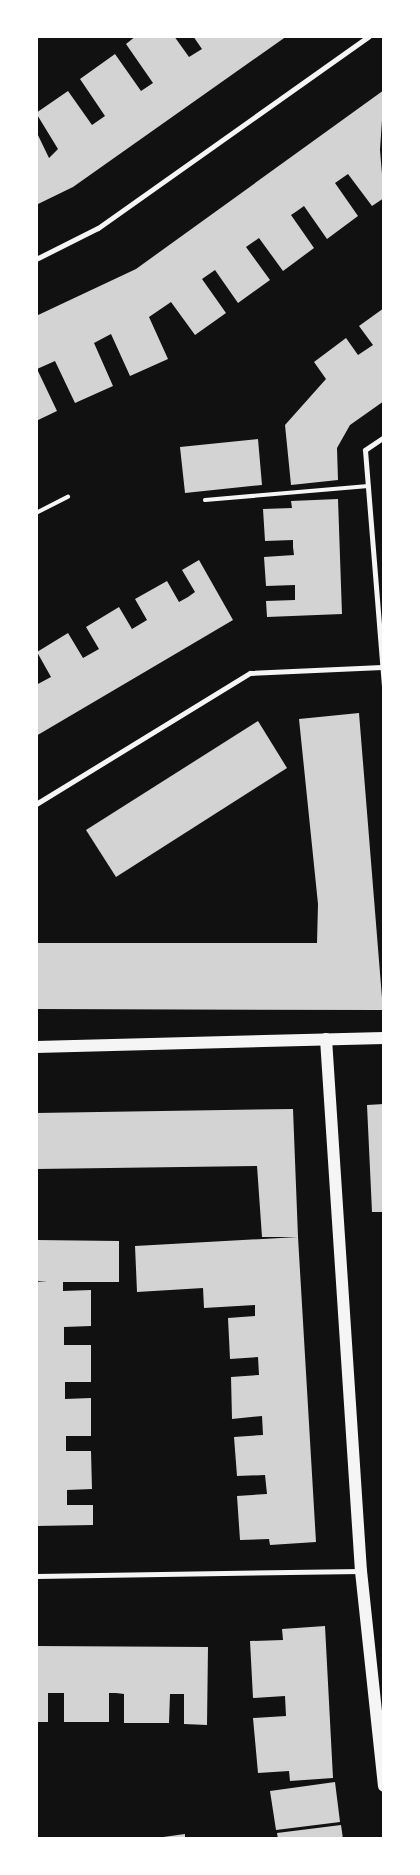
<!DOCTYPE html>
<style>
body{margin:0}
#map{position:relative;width:420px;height:1875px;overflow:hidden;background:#111;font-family:"Space Grotesk",sans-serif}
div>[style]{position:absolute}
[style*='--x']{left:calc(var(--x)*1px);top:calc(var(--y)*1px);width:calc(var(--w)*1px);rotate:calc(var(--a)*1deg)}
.building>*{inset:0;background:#d3d3d3}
.service>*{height:4px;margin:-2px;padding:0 2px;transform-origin:2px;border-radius:2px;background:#f5f5f5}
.minor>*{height:5px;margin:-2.5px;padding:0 2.5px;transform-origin:2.5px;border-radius:2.5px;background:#f5f5f5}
.primary>*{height:12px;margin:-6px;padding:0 6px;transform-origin:6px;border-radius:6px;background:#f5f5f5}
span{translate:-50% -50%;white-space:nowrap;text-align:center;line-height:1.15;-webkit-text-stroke:5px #fff;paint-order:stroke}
.frame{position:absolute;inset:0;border:38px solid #fff;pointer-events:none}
</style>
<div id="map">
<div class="building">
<div style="clip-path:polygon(136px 36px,174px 36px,189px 57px,202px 49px,193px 36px,287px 36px,73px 187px,36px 205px,36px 131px,49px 158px,58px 149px,36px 113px,68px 91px,92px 125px,105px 116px,80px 79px,115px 54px,141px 91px,153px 83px,126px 44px)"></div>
<div style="clip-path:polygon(384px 90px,380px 150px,384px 198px,372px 206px,348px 174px,335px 183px,358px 216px,327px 239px,304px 206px,297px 211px,291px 215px,314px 248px,283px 271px,259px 238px,246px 247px,270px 280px,238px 303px,215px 270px,202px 279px,226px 313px,195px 335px,171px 302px,149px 317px,168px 359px,130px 376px,111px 334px,94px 343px,113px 386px,75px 403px,55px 361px,37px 369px,57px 411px,36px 421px,36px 316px,136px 269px)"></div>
<div style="clip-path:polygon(384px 308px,384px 401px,350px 425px,337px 448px,338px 480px,291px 485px,285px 425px,326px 379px,314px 362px,346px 338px,358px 355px,373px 345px,359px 326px)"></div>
<div style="clip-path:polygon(258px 439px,262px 485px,185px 493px,180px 447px)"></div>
<div style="clip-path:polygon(338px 499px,342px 614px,267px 617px,266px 601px,295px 600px,295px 585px,266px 586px,264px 557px,294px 555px,293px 547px,293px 540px,265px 541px,263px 509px,292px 508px,291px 501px)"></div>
<div style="clip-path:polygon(199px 560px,233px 620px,36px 736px,36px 685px,51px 677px,37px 652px,68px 633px,83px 658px,99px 649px,86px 627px,119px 607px,132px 629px,147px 620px,135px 599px,167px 581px,179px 602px,188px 597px,195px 592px,182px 570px)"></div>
<div style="clip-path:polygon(359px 713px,383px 1010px,36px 1009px,36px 943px,317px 943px,318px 904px,299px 719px)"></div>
<div style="clip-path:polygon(258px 721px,287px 768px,116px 877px,86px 830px)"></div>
<div style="clip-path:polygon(384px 1104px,384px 1212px,372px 1212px,367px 1105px)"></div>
<div style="clip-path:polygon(293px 1109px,298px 1237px,262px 1237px,257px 1166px,36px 1169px,36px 1113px)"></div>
<div style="clip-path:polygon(298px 1237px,316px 1542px,270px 1545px,269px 1539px,240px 1540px,237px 1496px,267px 1494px,265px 1475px,237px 1476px,234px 1437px,263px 1435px,262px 1416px,232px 1419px,231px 1377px,259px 1375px,258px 1357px,230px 1359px,228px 1318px,255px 1316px,255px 1305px,204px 1308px,203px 1288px,137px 1292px,135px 1246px)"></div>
<div style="clip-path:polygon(36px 1240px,119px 1241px,119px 1282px,63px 1282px,63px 1291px,91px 1290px,91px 1326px,64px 1327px,64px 1345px,91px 1345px,91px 1382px,65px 1382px,65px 1399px,91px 1398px,91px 1436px,66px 1436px,66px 1451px,91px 1451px,92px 1489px,67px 1490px,67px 1505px,93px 1505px,93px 1525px,36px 1526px,36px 1282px,47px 1282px,36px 1281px)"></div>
<div style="clip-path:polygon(325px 1626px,333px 1778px,290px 1781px,289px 1771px,258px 1773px,253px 1718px,286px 1716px,285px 1696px,253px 1698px,250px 1641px,283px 1640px,282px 1629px)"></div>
<div style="clip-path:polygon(36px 1646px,208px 1647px,207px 1725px,184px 1724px,184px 1694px,170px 1694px,169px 1723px,124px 1723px,124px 1694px,116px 1693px,109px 1693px,109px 1722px,64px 1722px,64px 1693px,48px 1693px,48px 1722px,36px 1722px)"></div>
<div style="clip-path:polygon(335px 1782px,340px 1822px,276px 1830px,270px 1791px)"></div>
<div style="clip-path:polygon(341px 1825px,343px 1839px,278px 1839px,277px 1833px)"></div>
<div style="clip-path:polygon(185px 1834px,185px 1839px,156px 1839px,156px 1838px)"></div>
</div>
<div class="service">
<div style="--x:205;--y:500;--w:164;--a:-4.9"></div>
<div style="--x:36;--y:513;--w:36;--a:-27"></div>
</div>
<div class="minor">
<div style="--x:36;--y:259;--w:69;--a:-26.6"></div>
<div style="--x:98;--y:228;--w:332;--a:-35.3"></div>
<div style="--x:384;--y:437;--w:23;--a:146"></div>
<div style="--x:365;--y:450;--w:236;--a:85.4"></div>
<div style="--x:36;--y:804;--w:251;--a:-31.5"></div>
<div style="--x:250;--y:673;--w:132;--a:-2.6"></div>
<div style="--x:36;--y:1576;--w:325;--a:-0.9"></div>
</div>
<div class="primary">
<div style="--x:326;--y:1039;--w:533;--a:86.24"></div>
<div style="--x:361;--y:1571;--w:216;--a:83.9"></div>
<div style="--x:36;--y:1047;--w:348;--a:-1.5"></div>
</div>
<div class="frame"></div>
</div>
